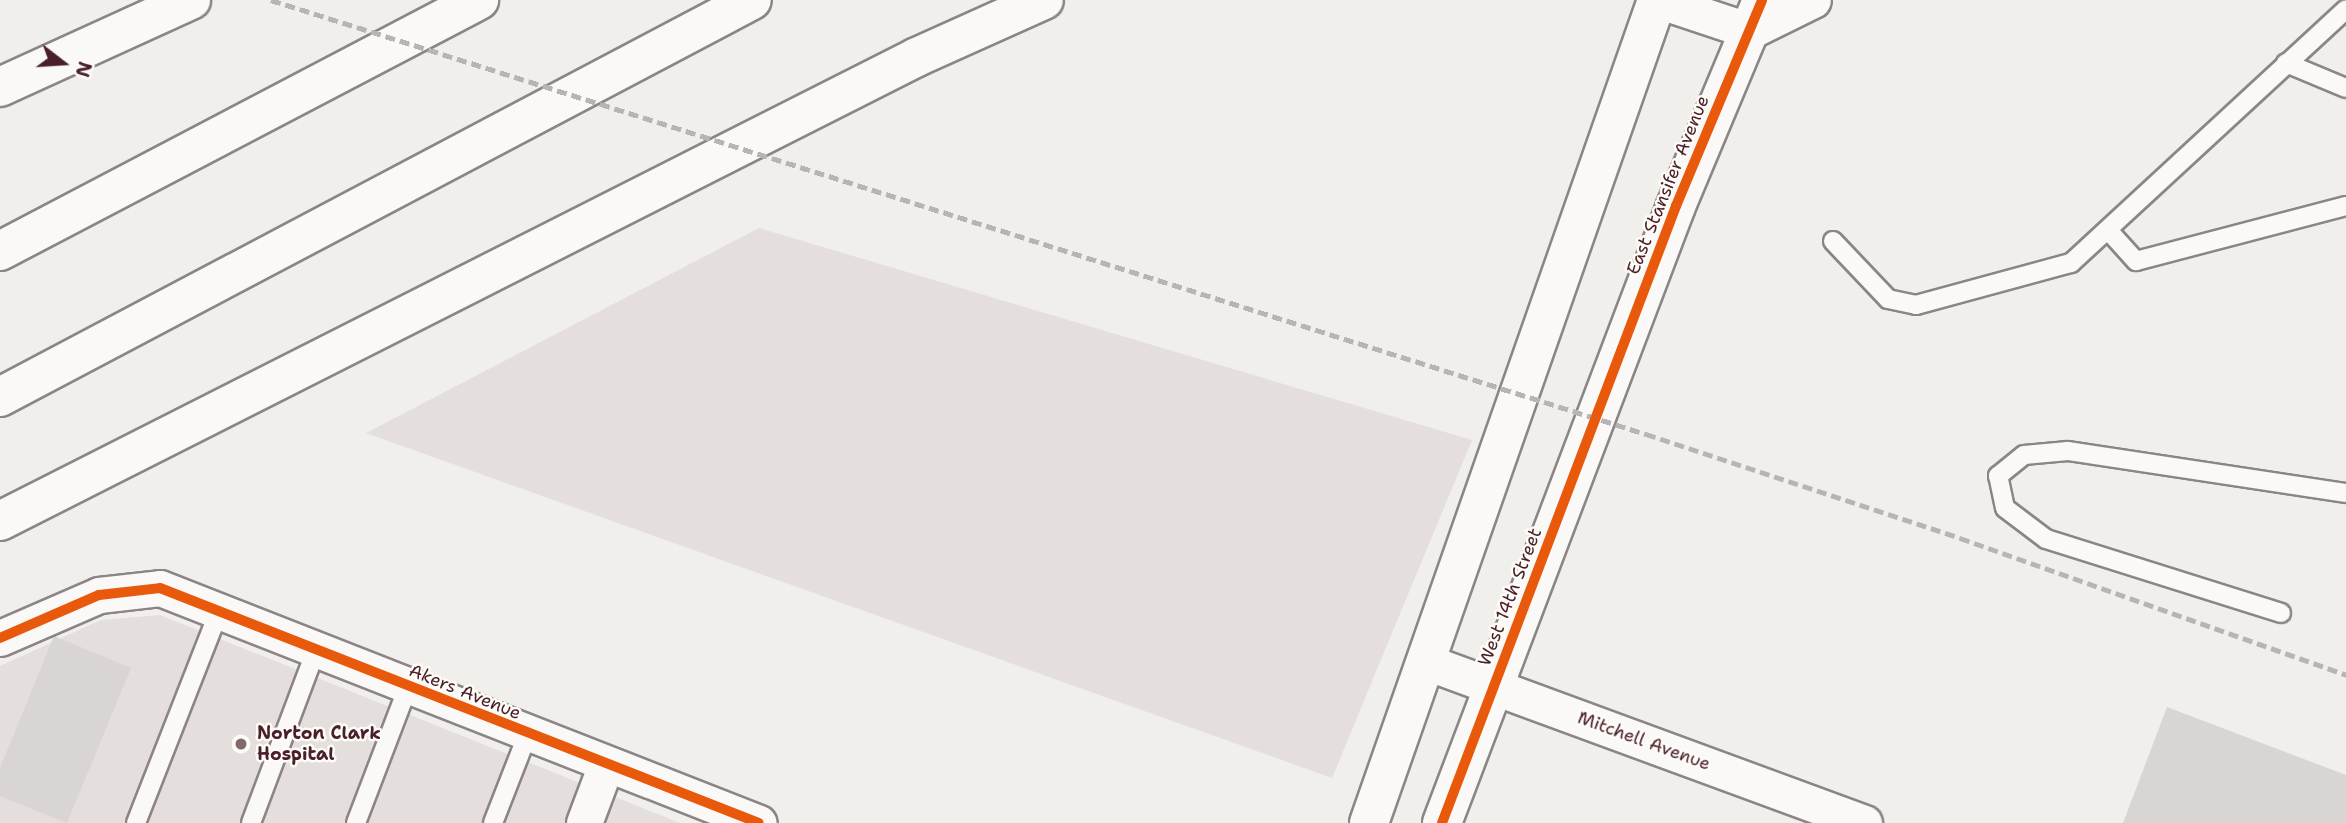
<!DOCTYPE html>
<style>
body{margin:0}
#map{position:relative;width:2346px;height:823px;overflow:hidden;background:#f1efec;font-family:"Shantell Sans",sans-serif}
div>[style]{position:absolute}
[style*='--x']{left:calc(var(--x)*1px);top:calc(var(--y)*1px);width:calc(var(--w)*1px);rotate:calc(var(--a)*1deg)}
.built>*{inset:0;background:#e4dedd}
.green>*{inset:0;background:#e4dedc}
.building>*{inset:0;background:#d8d5d3}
.roads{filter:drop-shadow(2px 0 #8d8485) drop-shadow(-2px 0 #8d8485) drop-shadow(0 2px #8d8485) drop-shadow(0 -2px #8d8485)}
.lane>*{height:18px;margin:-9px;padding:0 9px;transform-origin:9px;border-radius:9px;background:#faf9f7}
.street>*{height:35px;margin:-17.5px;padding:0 17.5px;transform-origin:17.5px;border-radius:17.5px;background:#faf9f7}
.secondary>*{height:38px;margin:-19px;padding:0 19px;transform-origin:19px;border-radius:19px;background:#faf9f7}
.primary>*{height:38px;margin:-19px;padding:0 19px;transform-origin:19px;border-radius:19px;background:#faf9f7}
.highway>*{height:38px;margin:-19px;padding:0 19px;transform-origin:19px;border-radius:19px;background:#faf9f7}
.rail>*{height:5px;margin-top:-2.5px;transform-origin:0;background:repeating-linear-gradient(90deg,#b9b4b4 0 10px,transparent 0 15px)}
.cycleway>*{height:10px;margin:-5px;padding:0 5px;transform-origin:5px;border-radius:5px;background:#e8590c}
.dots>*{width:19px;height:19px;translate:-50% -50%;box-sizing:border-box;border:4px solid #fdfcf7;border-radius:50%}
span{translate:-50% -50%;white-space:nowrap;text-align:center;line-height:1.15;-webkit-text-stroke:5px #fdfcf7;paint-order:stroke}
.street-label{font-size:18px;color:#4a1f2b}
.poi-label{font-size:18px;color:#4a1f2b;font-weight:700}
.left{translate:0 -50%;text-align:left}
.north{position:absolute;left:28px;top:28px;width:70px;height:70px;-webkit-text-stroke:5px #fdfcf7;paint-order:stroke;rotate:107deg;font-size:19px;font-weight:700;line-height:28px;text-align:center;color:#4a1f2b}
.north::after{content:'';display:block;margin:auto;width:24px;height:32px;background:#4a1f2b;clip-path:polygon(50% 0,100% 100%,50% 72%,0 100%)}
</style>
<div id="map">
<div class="built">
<div style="clip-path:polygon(160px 615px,680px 823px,0 823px,0 666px,101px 620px)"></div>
</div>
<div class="green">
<div style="clip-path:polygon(759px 228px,1472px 440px,1332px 778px,366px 433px)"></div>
</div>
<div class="building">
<div style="clip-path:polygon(54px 636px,131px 668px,67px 823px,0 796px,0 768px)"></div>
<div style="clip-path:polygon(2167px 707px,2346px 775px,2346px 823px,2123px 823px)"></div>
</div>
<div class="roads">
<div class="lane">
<div style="--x:2286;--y:63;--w:65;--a:22.6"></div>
<div style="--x:2108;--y:230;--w:42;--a:47.9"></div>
<div style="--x:2136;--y:261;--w:217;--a:-14.7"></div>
<div style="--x:1833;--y:241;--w:80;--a:46.5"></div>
<div style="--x:1888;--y:299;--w:29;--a:12"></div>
<div style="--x:1916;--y:305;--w:161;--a:-15.2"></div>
<div style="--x:2071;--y:263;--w:374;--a:-42.7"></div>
<div style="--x:2281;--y:613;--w:246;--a:-162.5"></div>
<div style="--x:2046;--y:539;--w:51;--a:-142.9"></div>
<div style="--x:2005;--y:508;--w:33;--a:-102"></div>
<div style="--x:1998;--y:476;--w:33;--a:-39"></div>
<div style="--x:2024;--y:455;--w:44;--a:-5.2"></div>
<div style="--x:2068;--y:451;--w:281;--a:8.6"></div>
<div style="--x:136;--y:823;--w:228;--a:-68.6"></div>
<div style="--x:251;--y:823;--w:185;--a:-69.4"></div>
<div style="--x:356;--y:823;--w:146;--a:-69.1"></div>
<div style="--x:493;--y:823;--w:93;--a:-68.7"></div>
</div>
<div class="street">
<div style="--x:1657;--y:0;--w:98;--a:18.4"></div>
<div style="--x:1750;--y:31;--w:70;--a:-26.2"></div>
<div style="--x:0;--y:638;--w:108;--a:-23.5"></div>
<div style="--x:99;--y:595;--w:61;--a:-6.5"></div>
<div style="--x:160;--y:588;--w:643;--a:21.42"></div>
<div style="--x:1424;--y:661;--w:469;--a:20.2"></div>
<div style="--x:584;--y:823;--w:60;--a:-69.4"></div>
</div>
<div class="secondary">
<div style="--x:1369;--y:823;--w:872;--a:-70.71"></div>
<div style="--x:1442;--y:823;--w:660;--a:-69.23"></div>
<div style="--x:1676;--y:206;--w:223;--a:-67.3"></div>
</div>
<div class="primary">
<div style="--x:0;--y:87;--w:210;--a:-24.5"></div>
<div style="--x:0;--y:521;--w:1028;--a:-26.84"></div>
<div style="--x:917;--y:57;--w:139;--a:-24.2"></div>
</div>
<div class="highway">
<div style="--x:0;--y:251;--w:541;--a:-27.65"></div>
<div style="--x:0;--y:397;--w:850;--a:-27.83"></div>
</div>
</div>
<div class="rail">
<div style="--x:271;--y:0;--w:1442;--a:17.52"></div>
<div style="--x:1646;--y:434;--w:331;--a:18.3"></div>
<div style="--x:1960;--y:538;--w:410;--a:19.5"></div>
</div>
<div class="cycleway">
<div style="--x:0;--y:638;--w:108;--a:-23.5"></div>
<div style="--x:99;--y:595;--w:61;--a:-6.5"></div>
<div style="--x:160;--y:588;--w:643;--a:21.42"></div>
<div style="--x:1442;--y:823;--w:660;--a:-69.23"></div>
<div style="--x:1676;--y:206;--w:223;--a:-67.3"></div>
</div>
<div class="dots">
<div style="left:241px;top:744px;background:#84686f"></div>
</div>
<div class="street-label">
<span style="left:1668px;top:185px;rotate:-68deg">East Stansifer Avenue</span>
<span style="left:1510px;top:597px;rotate:-69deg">West 14th Street</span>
<span style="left:465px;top:692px;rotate:22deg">Akers Avenue</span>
<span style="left:1644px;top:741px;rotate:20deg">Mitchell Avenue</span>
</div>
<div class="poi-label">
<span class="left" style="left:257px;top:744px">Norton Clark<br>Hospital</span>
</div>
<div class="north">N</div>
</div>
